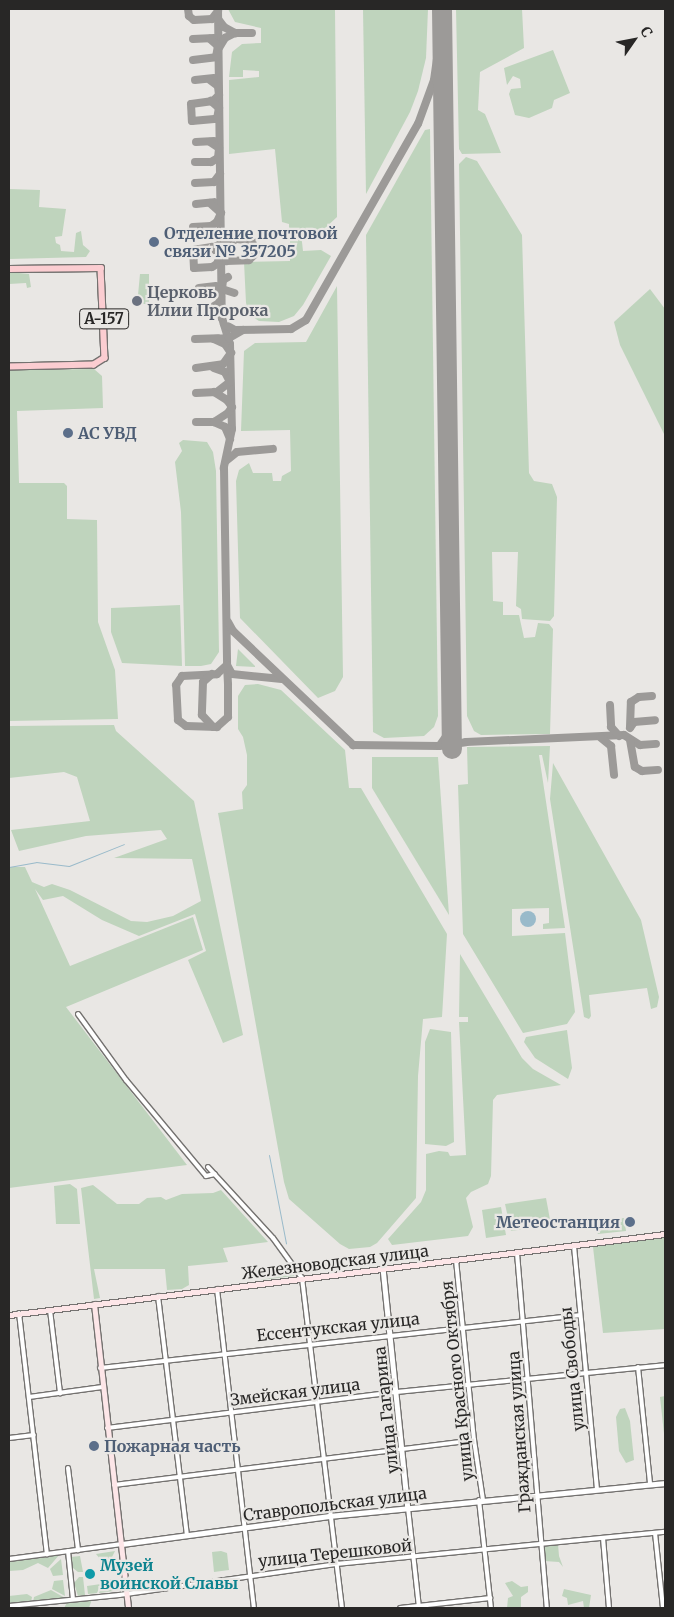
<!DOCTYPE html>
<meta charset="utf-8">
<style>
body{margin:0}
#map{position:relative;width:674px;height:1617px;overflow:hidden;background:#e9e7e4;font-family:Merriweather,serif}
div>[style]{position:absolute}
[style*='--x']{left:calc(var(--x)*1px);top:calc(var(--y)*1px);width:calc(var(--w)*1px);rotate:calc(var(--a)*1deg)}
.green>*{inset:0;background:#bfd4bd}
.water>*{inset:0;background:#99baca}
.round{border-radius:50%}
.stream>*{height:1px;margin:-0.5px;padding:0 0.5px;transform-origin:0.5px;border-radius:0.5px;background:#99baca}
.taxiway>*{height:8px;margin:-4px;padding:0 4px;transform-origin:4px;border-radius:4px;background:#9c9a98}
.runway>*{height:20px;margin:-10px;padding:0 10px;transform-origin:10px;border-radius:10px;background:#9c9a98}
.roads{filter:drop-shadow(1px 0 #747270) drop-shadow(-1px 0 #747270) drop-shadow(0 1px #747270) drop-shadow(0 -1px #747270)}
.minor>*{height:4px;margin:-2px;padding:0 2px;transform-origin:2px;border-radius:2px;background:#fff}
.tertiary>*{height:4.5px;margin:-2.25px;padding:0 2.25px;transform-origin:2.25px;border-radius:2.25px;background:#fff}
.secondary>*{height:5px;margin:-2.5px;padding:0 2.5px;transform-origin:2.5px;border-radius:2.5px;background:#fde6e8}
.primary>*{height:5.5px;margin:-2.75px;padding:0 2.75px;transform-origin:2.75px;border-radius:2.75px;background:#fbcdd1}
.dots>*{width:14px;height:14px;translate:-50% -50%;box-sizing:border-box;border:2px solid #e9e7e4;border-radius:50%}
span{translate:-50% -50%;white-space:nowrap;text-align:center;line-height:1.15;-webkit-text-stroke:4.5px #e9e7e4;paint-order:stroke}
.shield-label span{padding:1px 4px;background:#e9e7e4;border:1px solid;border-radius:4px;-webkit-text-stroke-width:0}
.shield-label{font-size:15px;color:#282726;font-weight:700}
.service-label{font-size:16px;color:#4e5e75;font-weight:700}
.left{translate:0 -50%;text-align:left}
.right{translate:-100% -50%;text-align:right}
.worship-label{font-size:16px;color:#5b616d;font-weight:700}
.street-label{font-size:16px;color:#282726}
.culture-label{font-size:16px;color:#0d838f;font-weight:700}
.frame{position:absolute;inset:0;border:10px solid #282726;pointer-events:none}
.north{position:absolute;left:609px;top:15px;width:50px;height:50px;-webkit-text-stroke:4px #e9e7e4;paint-order:stroke;rotate:57deg;font-size:14px;font-weight:700;line-height:20px;text-align:center;color:#282726}
.north::after{content:'';display:block;margin:auto;width:18px;height:22px;background:#282726;clip-path:polygon(50% 0,100% 100%,50% 72%,0 100%)}
</style>
<div id="map">
<div class="green">
<div style="clip-path:polygon(228px 9px,335px 9px,337px 217px,322px 231px,301px 233px,303px 251px,321px 250px,331px 256px,303px 305px,294px 316px,279px 322px,259px 321px,250px 315px,246px 303px,244px 262px,290px 261px,290px 233px,293px 233px,289px 233px,289px 224px,282px 222px,275px 149px,229px 154px,229px 80px,259px 77px,259px 71px,243px 70px,243px 77px,229px 77px,232px 52px,242px 44px,261px 43px,261px 28px,235px 22px)"></div>
<div style="clip-path:polygon(363px 9px,428px 9px,426px 58px,418px 91px,410px 112px,366px 194px)"></div>
<div style="clip-path:polygon(456px 9px,522px 9px,524px 48px,480px 72px,478px 110px,485px 114px,501px 153px,462px 154px,459px 149px)"></div>
<div style="clip-path:polygon(553px 50px,570px 93px,554px 100px,552px 108px,529px 118px,515px 115px,509px 94px,511px 89px,521px 88px,520px 79px,513px 76px,507px 85px,504px 68px)"></div>
<div style="clip-path:polygon(430px 129px,438px 716px,434px 727px,424px 736px,384px 738px,373px 732px,366px 235px,425px 130px)"></div>
<div style="clip-path:polygon(466px 157px,477px 161px,522px 235px,529px 473px,534px 481px,552px 484px,557px 497px,554px 616px,550px 621px,522px 619px,521px 609px,516px 606px,518px 552px,492px 552px,493px 601px,503px 602px,503px 615px,519px 615px,524px 638px,535px 637px,538px 623px,549px 624px,553px 629px,550px 734px,481px 735px,474px 731px,467px 716px,459px 164px)"></div>
<div style="clip-path:polygon(9px 189px,40px 190px,39px 207px,66px 209px,62px 236px,55px 237px,56px 243px,60px 245px,61px 251px,74px 252px,76px 233px,81px 231px,83px 245px,90px 251px,86px 257px,9px 259px)"></div>
<div style="clip-path:polygon(9px 272px,29px 274px,31px 287px,27px 288px,26px 283px,9px 284px)"></div>
<div style="clip-path:polygon(140px 274px,149px 274px,149px 304px,143px 304px,138px 295px)"></div>
<div style="clip-path:polygon(337px 286px,343px 677px,335px 691px,318px 698px,240px 618px,236px 481px,239px 470px,249px 463px,253px 473px,272px 473px,273px 481px,281px 481px,282px 476px,291px 471px,290px 430px,241px 431px,244px 351px,255px 343px,306px 342px)"></div>
<div style="clip-path:polygon(650px 289px,665px 309px,665px 436px,620px 345px,614px 322px)"></div>
<div style="clip-path:polygon(94px 369px,102px 376px,103px 408px,17px 411px,19px 483px,64px 483px,67px 486px,67px 519px,97px 520px,98px 622px,115px 670px,118px 719px,9px 721px,9px 370px)"></div>
<div style="clip-path:polygon(183px 440px,207px 442px,213px 452px,216px 471px,219px 652px,211px 664px,201px 666px,185px 666px,181px 512px,175px 462px,182px 451px,179px 443px)"></div>
<div style="clip-path:polygon(180px 605px,182px 666px,122px 663px,111px 632px,111px 608px)"></div>
<div style="clip-path:polygon(238px 649px,255px 666px,255px 667px,236px 666px)"></div>
<div style="clip-path:polygon(258px 684px,281px 690px,345px 750px,349px 788px,361px 788px,447px 934px,442px 1017px,423px 1019px,418px 1076px,416px 1198px,377px 1243px,370px 1247px,349px 1249px,340px 1244px,289px 1199px,284px 1182px,218px 813px,243px 809px,242px 792px,247px 785px,247px 755px,243px 737px,238px 729px,238px 696px,245px 685px)"></div>
<div style="clip-path:polygon(114px 725px,116px 731px,194px 801px,243px 1035px,223px 1043px,188px 960px,206px 951px,195px 914px,139px 936px,102px 920px,63px 896px,43px 900px,35px 889px,70px 966px,193px 917px,203px 950px,66px 1007px,187px 1165px,9px 1188px,9px 867px,25px 867px,32px 882px,44px 887px,52px 884px,70px 890px,131px 921px,147px 922px,173px 916px,201px 901px,192px 859px,114px 858px,167px 839px,161px 830px,86px 836px,19px 851px,11px 830px,90px 821px,77px 777px,64px 772px,9px 778px,9px 726px)"></div>
<div style="clip-path:polygon(550px 746px,548px 783px,542px 755px,539px 755px,565px 928px,543px 929px,543px 924px,549px 923px,549px 908px,512px 909px,512px 936px,565px 933px,575px 1012px,567px 1024px,523px 1033px,463px 934px,458px 785px,468px 784px,467px 747px)"></div>
<div style="clip-path:polygon(372px 757px,438px 757px,449px 915px,372px 788px)"></div>
<div style="clip-path:polygon(553px 763px,641px 920px,659px 997px,657px 1007px,651px 1009px,647px 988px,589px 995px,591px 1016px,589px 1019px,584px 1017px,550px 799px)"></div>
<div style="clip-path:polygon(460px 954px,522px 1058px,533px 1069px,561px 1085px,497px 1095px,493px 1100px,491px 1176px,488px 1184px,471px 1192px,466px 1198px,473px 1227px,468px 1236px,392px 1245px,388px 1239px,421px 1202px,426px 1190px,426px 1154px,439px 1151px,448px 1152px,450px 1156px,466px 1155px,459px 1022px,468px 1022px,468px 1017px,459px 1017px)"></div>
<div style="clip-path:polygon(430px 1029px,451px 1032px,454px 1142px,446px 1146px,425px 1144px,425px 1042px)"></div>
<div style="clip-path:polygon(567px 1030px,572px 1068px,568px 1079px,535px 1058px,524px 1042px,526px 1037px)"></div>
<div style="clip-path:polygon(70px 1184px,77px 1189px,80px 1224px,56px 1224px,54px 1186px)"></div>
<div style="clip-path:polygon(93px 1185px,117px 1204px,139px 1204px,147px 1198px,161px 1197px,166px 1200px,182px 1194px,213px 1193px,221px 1190px,268px 1242px,223px 1248px,228px 1262px,188px 1266px,189px 1285px,182px 1289px,167px 1290px,165px 1269px,94px 1269px,100px 1298px,94px 1299px,81px 1188px)"></div>
<div style="clip-path:polygon(546px 1198px,551px 1225px,511px 1231px,505px 1204px)"></div>
<div style="clip-path:polygon(501px 1207px,506px 1235px,486px 1238px,482px 1210px)"></div>
<div style="clip-path:polygon(624px 1218px,626px 1231px,598px 1234px,595px 1228px,594px 1222px)"></div>
<div style="clip-path:polygon(665px 1237px,665px 1329px,603px 1333px,593px 1247px)"></div>
<div style="clip-path:polygon(293px 1269px,294px 1276px,260px 1280px,274px 1277px,274px 1272px)"></div>
<div style="clip-path:polygon(665px 1396px,665px 1443px,660px 1397px)"></div>
<div style="clip-path:polygon(625px 1408px,630px 1421px,634px 1460px,626px 1463px,619px 1451px,616px 1417px,620px 1409px)"></div>
<div style="clip-path:polygon(558px 1544px,559px 1556px,563px 1567px,559px 1562px,544px 1561px,543px 1547px)"></div>
<div style="clip-path:polygon(115px 1551px,109px 1563px,104px 1564px,96px 1554px)"></div>
<div style="clip-path:polygon(221px 1551px,227px 1553px,229px 1570px,214px 1572px,212px 1552px)"></div>
<div style="clip-path:polygon(60px 1554px,48px 1568px,38px 1563px,23px 1570px,9px 1571px,9px 1561px)"></div>
<div style="clip-path:polygon(80px 1556px,83px 1572px,78px 1572px,73px 1568px,71px 1557px)"></div>
<div style="clip-path:polygon(61px 1559px,63px 1575px,53px 1576px,50px 1569px)"></div>
<div style="clip-path:polygon(79px 1577px,83px 1577px,85px 1595px,78px 1596px,74px 1583px)"></div>
<div style="clip-path:polygon(112px 1579px,120px 1590px,99px 1593px,104px 1580px)"></div>
<div style="clip-path:polygon(63px 1580px,65px 1596px,52px 1589px,54px 1581px)"></div>
<div style="clip-path:polygon(512px 1581px,521px 1587px,528px 1586px,528px 1592px,521px 1597px,521px 1608px,507px 1608px,508px 1598px,513px 1596px,505px 1583px)"></div>
<div style="clip-path:polygon(101px 1584px,97px 1593px,88px 1594px,87px 1586px)"></div>
<div style="clip-path:polygon(564px 1589px,591px 1595px,589px 1608px,584px 1608px,583px 1601px,568px 1605px,567px 1598px,562px 1596px)"></div>
<div style="clip-path:polygon(51px 1590px,65px 1598px,33px 1602px,34px 1597px)"></div>
<div style="clip-path:polygon(27px 1594px,32px 1597px,31px 1602px,9px 1604px,9px 1596px)"></div>
<div style="clip-path:polygon(92px 1599px,89px 1608px,64px 1608px,68px 1601px)"></div>
</div>
<div class="water">
<div class="round" style="left:520px;top:911px;width:16px;height:16px"></div>
</div>
<div class="stream">
<div style="--x:9;--y:867;--w:27;--a:-10"></div>
<div style="--x:36;--y:862;--w:33;--a:7"></div>
<div style="--x:69;--y:866;--w:59;--a:-21.8"></div>
<div style="--x:269;--y:1155;--w:90;--a:79.1"></div>
</div>
<div class="taxiway">
<div style="--x:188;--y:9;--w:7;--a:82"></div>
<div style="--x:189;--y:16;--w:6;--a:39"></div>
<div style="--x:194;--y:20;--w:18;--a:-3"></div>
<div style="--x:212;--y:19;--w:10;--a:-53"></div>
<div style="--x:218;--y:9;--w:309;--a:89.3"></div>
<div style="--x:222;--y:318;--w:27;--a:73"></div>
<div style="--x:230;--y:344;--w:85;--a:88.7"></div>
<div style="--x:232;--y:429;--w:40;--a:102"></div>
<div style="--x:224;--y:468;--w:197;--a:89.1"></div>
<div style="--x:227;--y:665;--w:20;--a:87"></div>
<div style="--x:228;--y:685;--w:32;--a:90"></div>
<div style="--x:228;--y:717;--w:15;--a:138"></div>
<div style="--x:217;--y:727;--w:31;--a:-178"></div>
<div style="--x:186;--y:726;--w:10;--a:-143"></div>
<div style="--x:178;--y:720;--w:35;--a:-93"></div>
<div style="--x:176;--y:685;--w:11;--a:-56"></div>
<div style="--x:182;--y:676;--w:35;--a:-3"></div>
<div style="--x:217;--y:674;--w:13;--a:-42"></div>
<div style="--x:227;--y:665;--w:10;--a:61"></div>
<div style="--x:232;--y:674;--w:50;--a:5.7"></div>
<div style="--x:218;--y:19;--w:10;--a:53"></div>
<div style="--x:224;--y:27;--w:13;--a:29"></div>
<div style="--x:235;--y:33;--w:17;--a:0"></div>
<div style="--x:193;--y:39;--w:21;--a:-3"></div>
<div style="--x:219;--y:48;--w:12;--a:-59"></div>
<div style="--x:225;--y:38;--w:11;--a:-27"></div>
<div style="--x:193;--y:60;--w:23;--a:-7"></div>
<div style="--x:216;--y:57;--w:11;--a:-80"></div>
<div style="--x:218;--y:46;--w:11;--a:-139"></div>
<div style="--x:195;--y:80;--w:19;--a:-6"></div>
<div style="--x:210;--y:80;--w:10;--a:37"></div>
<div style="--x:218;--y:86;--w:9;--a:84"></div>
<div style="--x:219;--y:95;--w:8;--a:135"></div>
<div style="--x:213;--y:101;--w:22;--a:172"></div>
<div style="--x:191;--y:104;--w:17;--a:87"></div>
<div style="--x:192;--y:121;--w:25;--a:-5"></div>
<div style="--x:217;--y:119;--w:11;--a:-80"></div>
<div style="--x:219;--y:108;--w:11;--a:-139"></div>
<div style="--x:196;--y:142;--w:18;--a:-3"></div>
<div style="--x:195;--y:162;--w:16;--a:0"></div>
<div style="--x:211;--y:162;--w:8;--a:-30"></div>
<div style="--x:218;--y:158;--w:10;--a:-84"></div>
<div style="--x:219;--y:148;--w:11;--a:-146"></div>
<div style="--x:195;--y:183;--w:19;--a:-3"></div>
<div style="--x:214;--y:182;--w:10;--a:-53"></div>
<div style="--x:196;--y:204;--w:18;--a:-6"></div>
<div style="--x:193;--y:227;--w:18;--a:-3"></div>
<div style="--x:211;--y:226;--w:7;--a:-34"></div>
<div style="--x:217;--y:222;--w:10;--a:-66"></div>
<div style="--x:221;--y:213;--w:15;--a:-138"></div>
<div style="--x:229;--y:238;--w:23;--a:7"></div>
<div style="--x:252;--y:241;--w:13;--a:72"></div>
<div style="--x:216;--y:246;--w:19;--a:-18"></div>
<div style="--x:212;--y:247;--w:11;--a:45"></div>
<div style="--x:220;--y:255;--w:9;--a:108"></div>
<div style="--x:217;--y:264;--w:6;--a:149"></div>
<div style="--x:212;--y:267;--w:18;--a:177"></div>
<div style="--x:194;--y:268;--w:18;--a:-93"></div>
<div style="--x:193;--y:250;--w:19;--a:-9"></div>
<div style="--x:221;--y:255;--w:8;--a:50"></div>
<div style="--x:226;--y:261;--w:23;--a:-2"></div>
<div style="--x:249;--y:260;--w:10;--a:-45"></div>
<div style="--x:228;--y:277;--w:6;--a:149"></div>
<div style="--x:223;--y:280;--w:9;--a:96"></div>
<div style="--x:222;--y:289;--w:13;--a:18"></div>
<div style="--x:199;--y:288;--w:17;--a:-7"></div>
<div style="--x:200;--y:309;--w:9;--a:0"></div>
<div style="--x:209;--y:309;--w:12;--a:-31"></div>
<div style="--x:219;--y:303;--w:6;--a:-72"></div>
<div style="--x:221;--y:297;--w:13;--a:-138"></div>
<div style="--x:224;--y:324;--w:13;--a:29"></div>
<div style="--x:235;--y:330;--w:56;--a:-1"></div>
<div style="--x:291;--y:329;--w:17;--a:-31"></div>
<div style="--x:306;--y:320;--w:226;--a:-60.3"></div>
<div style="--x:418;--y:124;--w:47;--a:-70"></div>
<div style="--x:434;--y:80;--w:58;--a:-82"></div>
<div style="--x:195;--y:339;--w:23;--a:-2"></div>
<div style="--x:196;--y:368;--w:27;--a:-8"></div>
<div style="--x:223;--y:364;--w:14;--a:-54"></div>
<div style="--x:231;--y:353;--w:11;--a:-124"></div>
<div style="--x:225;--y:344;--w:12;--a:-156"></div>
<div style="--x:214;--y:339;--w:15;--a:-4"></div>
<div style="--x:229;--y:338;--w:16;--a:-30"></div>
<div style="--x:196;--y:393;--w:21;--a:-3"></div>
<div style="--x:217;--y:392;--w:16;--a:-38"></div>
<div style="--x:230;--y:382;--w:11;--a:-117"></div>
<div style="--x:225;--y:372;--w:12;--a:-160"></div>
<div style="--x:196;--y:422;--w:18;--a:0"></div>
<div style="--x:214;--y:422;--w:17;--a:-33"></div>
<div style="--x:228;--y:413;--w:7;--a:-56"></div>
<div style="--x:232;--y:407;--w:9;--a:-126"></div>
<div style="--x:227;--y:400;--w:15;--a:-148"></div>
<div style="--x:214;--y:422;--w:12;--a:24"></div>
<div style="--x:225;--y:427;--w:13;--a:67"></div>
<div style="--x:226;--y:461;--w:14;--a:-39"></div>
<div style="--x:237;--y:452;--w:36;--a:-5"></div>
<div style="--x:228;--y:622;--w:10;--a:61"></div>
<div style="--x:233;--y:631;--w:166;--a:43.5"></div>
<div style="--x:353;--y:745;--w:86;--a:0.7"></div>
<div style="--x:439;--y:746;--w:27;--a:-8"></div>
<div style="--x:466;--y:742;--w:158;--a:-2.5"></div>
<div style="--x:624;--y:735;--w:19;--a:32"></div>
<div style="--x:640;--y:745;--w:16;--a:-4"></div>
<div style="--x:212;--y:674;--w:12;--a:138"></div>
<div style="--x:203;--y:682;--w:33;--a:92"></div>
<div style="--x:202;--y:715;--w:16;--a:47"></div>
<div style="--x:610;--y:705;--w:22;--a:87"></div>
<div style="--x:611;--y:727;--w:12;--a:48"></div>
<div style="--x:630;--y:727;--w:25;--a:-88"></div>
<div style="--x:631;--y:702;--w:9;--a:-32"></div>
<div style="--x:639;--y:697;--w:13;--a:-4"></div>
<div style="--x:630;--y:728;--w:7;--a:-56"></div>
<div style="--x:634;--y:722;--w:21;--a:-5"></div>
<div style="--x:601;--y:738;--w:13;--a:39"></div>
<div style="--x:611;--y:746;--w:29;--a:84"></div>
<div style="--x:630;--y:740;--w:27;--a:80"></div>
<div style="--x:635;--y:767;--w:8;--a:30"></div>
<div style="--x:642;--y:771;--w:16;--a:-4"></div>
<div style="--x:440;--y:745;--w:21;--a:-55"></div>
</div>
<div class="runway">
<div style="--x:442;--y:9;--w:740;--a:89.23"></div>
</div>
<div class="roads">
<div class="minor">
<div style="--x:78;--y:1014;--w:82;--a:54"></div>
<div style="--x:126;--y:1080;--w:125;--a:50.2"></div>
<div style="--x:206;--y:1176;--w:9;--a:-13"></div>
<div style="--x:208;--y:1167;--w:96;--a:47.5"></div>
<div style="--x:273;--y:1238;--w:49;--a:54.1"></div>
<div style="--x:302;--y:1278;--w:332;--a:83.1"></div>
<div style="--x:574;--y:1246;--w:244;--a:84.6"></div>
<div style="--x:517;--y:1253;--w:356;--a:85.2"></div>
<div style="--x:456;--y:1260;--w:181;--a:84.3"></div>
<div style="--x:474;--y:1440;--w:61;--a:81.5"></div>
<div style="--x:217;--y:1289;--w:321;--a:83.4"></div>
<div style="--x:158;--y:1296;--w:241;--a:83.1"></div>
<div style="--x:50;--y:1310;--w:84;--a:83.1"></div>
<div style="--x:19;--y:1313;--w:243;--a:83.4"></div>
<div style="--x:638;--y:1367;--w:118;--a:84.1"></div>
<div style="--x:100;--y:1368;--w:482;--a:-6.3"></div>
<div style="--x:29;--y:1397;--w:74;--a:-7.8"></div>
<div style="--x:107;--y:1428;--w:291;--a:-7.1"></div>
<div style="--x:396;--y:1392;--w:270;--a:-5.7"></div>
<div style="--x:9;--y:1438;--w:25;--a:-7"></div>
<div style="--x:68;--y:1468;--w:83;--a:83"></div>
<div style="--x:114;--y:1485;--w:363;--a:-7.1"></div>
<div style="--x:479;--y:1500;--w:109;--a:83.7"></div>
<div style="--x:408;--y:1508;--w:101;--a:83.7"></div>
<div style="--x:655;--y:1533;--w:75;--a:83.9"></div>
<div style="--x:603;--y:1538;--w:70;--a:85.1"></div>
<div style="--x:68;--y:1551;--w:48;--a:84.1"></div>
<div style="--x:9;--y:1559;--w:114;--a:-7.6"></div>
<div style="--x:9;--y:1606;--w:111;--a:-5.7"></div>
<div style="--x:119;--y:1595;--w:219;--a:-8.1"></div>
<div style="--x:336;--y:1564;--w:331;--a:-5.6"></div>
<div style="--x:400;--y:1608;--w:91;--a:-6.3"></div>
</div>
<div class="tertiary">
<div style="--x:383;--y:1268;--w:241;--a:84.1"></div>
<div style="--x:122;--y:1544;--w:209;--a:-7.7"></div>
<div style="--x:329;--y:1516;--w:338;--a:-5.6"></div>
</div>
<div class="secondary">
<div style="--x:94;--y:1304;--w:306;--a:83.6"></div>
<div style="--x:9;--y:1315;--w:661;--a:-7.04"></div>
</div>
<div class="primary">
<div style="--x:9;--y:269;--w:92;--a:-0.6"></div>
<div style="--x:101;--y:268;--w:90;--a:87.5"></div>
<div style="--x:105;--y:358;--w:13;--a:148"></div>
<div style="--x:94;--y:365;--w:85;--a:178.7"></div>
</div>
</div>
<div class="dots">
<div style="left:154px;top:242px;background:#5c6f8a"></div>
<div style="left:137px;top:301px;background:#6b7280"></div>
<div style="left:68px;top:433px;background:#5c6f8a"></div>
<div style="left:630px;top:1222px;background:#5c6f8a"></div>
<div style="left:94px;top:1446px;background:#5c6f8a"></div>
<div style="left:90px;top:1574px;background:#0f9aa8"></div>
</div>
<div class="shield-label">
<span style="left:104px;top:319px">А-157</span>
</div>
<div class="service-label">
<span class="left" style="left:164px;top:242px">Отделение почтовой<br>связи № 357205</span>
<span class="left" style="left:78px;top:433px">АС УВД</span>
<span class="right" style="left:620px;top:1222px">Метеостанция</span>
<span class="left" style="left:104px;top:1446px">Пожарная часть</span>
</div>
<div class="worship-label">
<span class="left" style="left:147px;top:301px">Церковь<br>Илии Пророка</span>
</div>
<div class="street-label">
<span style="left:335px;top:1262px;rotate:-7deg">Железноводская улица</span>
<span style="left:338px;top:1327px;rotate:-6deg">Ессентукская улица</span>
<span style="left:572px;top:1369px;rotate:-96deg">улица Свободы</span>
<span style="left:457px;top:1381px;rotate:-96deg">улица Красного Октября</span>
<span style="left:295px;top:1392px;rotate:-7deg">Змейская улица</span>
<span style="left:386px;top:1410px;rotate:-96deg">улица Гагарина</span>
<span style="left:519px;top:1432px;rotate:-94deg">Гражданская улица</span>
<span style="left:335px;top:1504px;rotate:-7deg">Ставропольская улица</span>
<span style="left:335px;top:1553px;rotate:-6deg">улица Терешковой</span>
</div>
<div class="culture-label">
<span class="left" style="left:100px;top:1574px">Музей<br>воинской Славы</span>
</div>
<div class="frame"></div>
<div class="north">С</div>
</div>
